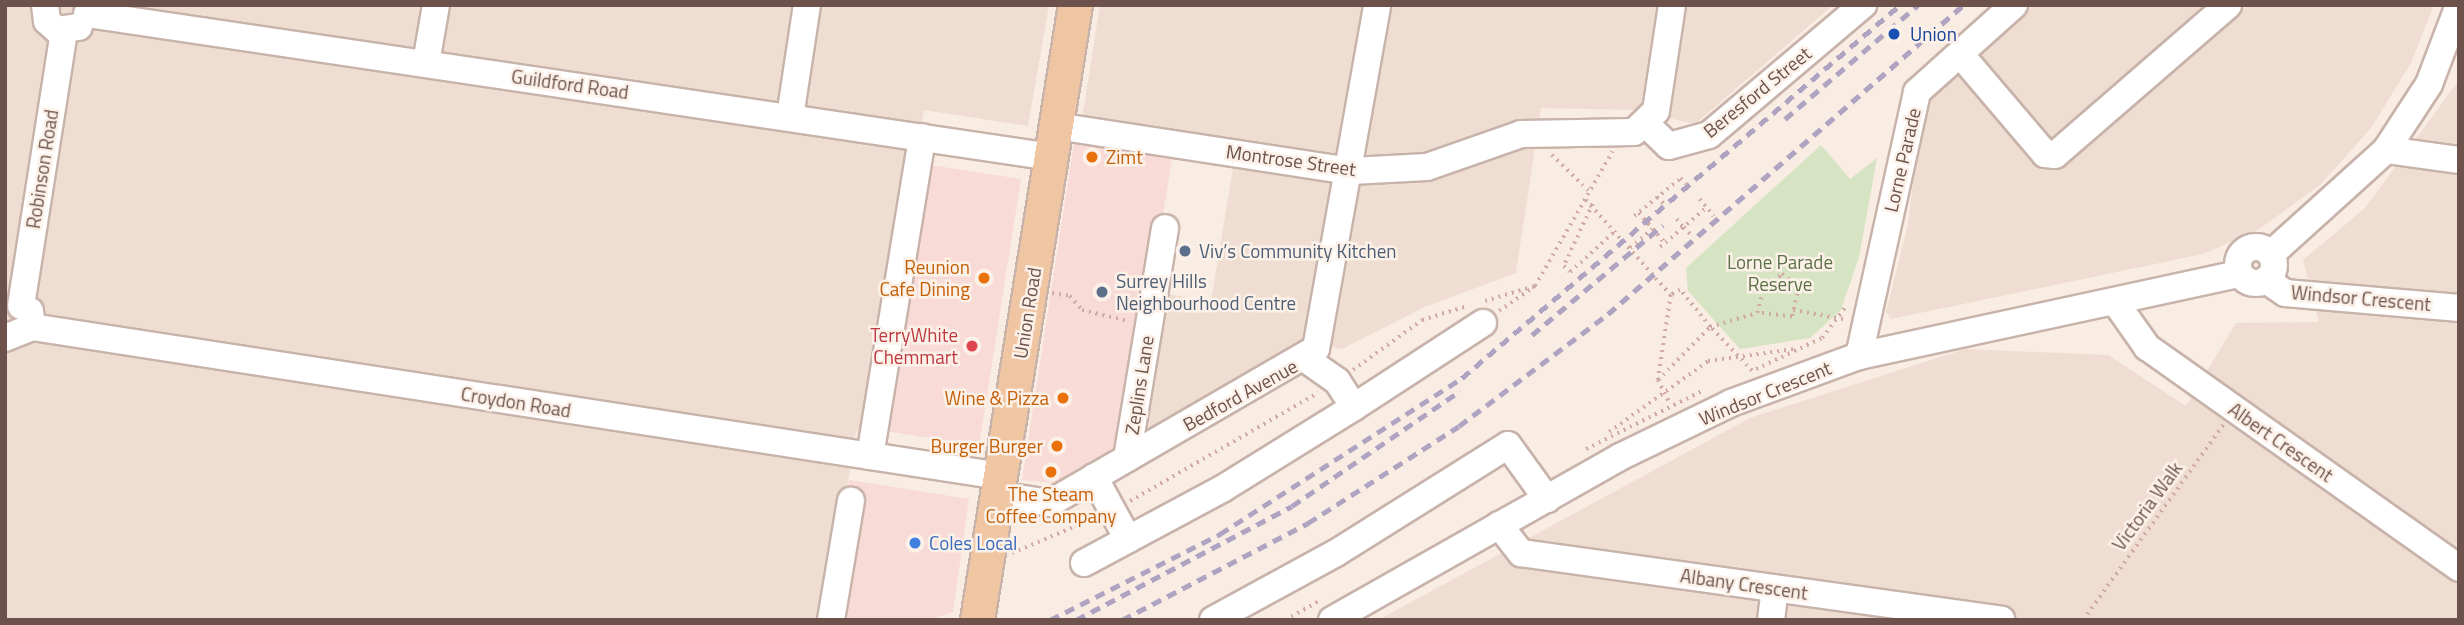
<!DOCTYPE html>
<meta charset="utf-8">
<style>
body{margin:0}
#map{position:relative;width:2464px;height:625px;overflow:hidden;background:#f9ece3;font-family:"Titillium Web",sans-serif}
div>[style]{position:absolute}
[style*='--x']{left:calc(var(--x)*1px);top:calc(var(--y)*1px);width:calc(var(--w)*1px);rotate:calc(var(--a)*1deg)}
.residential>*{inset:0;background:#efddd2}
.commercial>*{inset:0;background:#f8dbd7}
.green>*{inset:0;background:#d6e4c3}
.path>*{height:3.5px;margin-top:-1.75px;transform-origin:0;background:repeating-linear-gradient(90deg,#cfaba1 0 2px,transparent 0 7px)}
.roads{filter:drop-shadow(2px 0 #c8b3ab) drop-shadow(-2px 0 #c8b3ab) drop-shadow(0 2px #c8b3ab) drop-shadow(0 -2px #c8b3ab)}
.minor>*{height:26px;margin:-13px;padding:0 13px;transform-origin:13px;border-radius:13px;background:#fff}
.minor>.ring{margin:-13px;padding:0;box-sizing:content-box;background:none;border:26px solid #fff;border-radius:50%}
.major>*{height:33px;margin:-16.5px;padding:0 16.5px;transform-origin:16.5px;border-radius:16.5px;background:#f0c5a2}
.rail>*{height:5px;margin-top:-2.5px;transform-origin:0;background:repeating-linear-gradient(90deg,#aea3c0 0 10px,transparent 0 17px)}
.dots>*{width:19px;height:19px;translate:-50% -50%;box-sizing:border-box;border:4px solid #fcf1e8;border-radius:50%}
span{translate:-50% -50%;white-space:nowrap;text-align:center;line-height:1.15;-webkit-text-stroke:5px #fcf1e8;paint-order:stroke}
.transit-label{font-size:19px;color:#164399}
.left{translate:0 -50%;text-align:left}
.street-label{font-size:19px;color:#6d524c}
.food-label{font-size:19px;color:#c56008}
.right{translate:-100% -50%;text-align:right}
.service-label{font-size:19px;color:#4e5e75}
.park-label{font-size:19px;color:#5b7146}
.health-label{font-size:19px;color:#be3a42}
.shop-label{font-size:19px;color:#366cbe}
.frame{position:absolute;inset:0;border:7px solid #6d524c;pointer-events:none}
</style>
<div id="map">
<div class="residential">
<div style="clip-path:polygon(5px 5px,1049px 5px,1028px 126px,924px 110px,871px 433px,856px 431px,826px 620px,5px 620px)"></div>
<div style="clip-path:polygon(1100px 5px,1833px 5px,1695px 124px,1632px 110px,1541px 108px,1516px 273px,1425px 307px,1342px 349px,1302px 340px,1127px 442px,1147px 291px,1211px 301px,1237px 144px,1082px 119px)"></div>
<div style="clip-path:polygon(2033px 5px,2434px 5px,2411px 63px,2371px 128px,2320px 185px,2258px 230px,2203px 254px,1891px 319px,1886px 312px,1908px 224px,1923px 99px)"></div>
<div style="clip-path:polygon(2459px 80px,2459px 620px,1378px 620px,1750px 418px,1965px 349px,2108px 355px,2186px 406px,2236px 323px,2319px 322px,2303px 260px,2365px 208px)"></div>
</div>
<div class="commercial">
<div style="clip-path:polygon(1074px 143px,1172px 158px,1127px 442px,1054px 483px,1022px 480px)"></div>
<div style="clip-path:polygon(924px 164px,1021px 179px,979px 446px,880px 430px)"></div>
<div style="clip-path:polygon(849px 480px,969px 499px,953px 612px,929px 620px,826px 620px)"></div>
</div>
<div class="green">
<div style="clip-path:polygon(1821px 145px,1850px 179px,1877px 158px,1859px 257px,1841px 310px,1810px 338px,1740px 349px,1688px 291px,1686px 268px)"></div>
</div>
<div class="path">
<div style="--x:1552;--y:155;--w:53;--a:44.2"></div>
<div style="--x:1657;--y:197;--w:10;--a:45"></div>
<div style="--x:1700;--y:199;--w:22;--a:51"></div>
<div style="--x:1586;--y:200;--w:127;--a:48.2"></div>
<div style="--x:1593;--y:204;--w:68;--a:115.1"></div>
<div style="--x:1564;--y:266;--w:8;--a:45"></div>
<div style="--x:1570;--y:272;--w:61;--a:-42.3"></div>
<div style="--x:1639;--y:213;--w:40;--a:49"></div>
<div style="--x:1634;--y:216;--w:60;--a:-39"></div>
<div style="--x:1681;--y:178;--w:8;--a:50"></div>
<div style="--x:1677;--y:219;--w:10;--a:53"></div>
<div style="--x:1684;--y:227;--w:11;--a:49"></div>
<div style="--x:1660;--y:247;--w:62;--a:-40.4"></div>
<div style="--x:1630;--y:248;--w:29;--a:-41"></div>
<div style="--x:1052;--y:293;--w:18;--a:9"></div>
<div style="--x:1070;--y:296;--w:18;--a:49"></div>
<div style="--x:1082;--y:310;--w:47;--a:13.4"></div>
<div style="--x:1485;--y:301;--w:52;--a:-16.7"></div>
<div style="--x:1793;--y:310;--w:51;--a:10.2"></div>
<div style="--x:1499;--y:311;--w:44;--a:-34.8"></div>
<div style="--x:1535;--y:286;--w:155;--a:-60.1"></div>
<div style="--x:1756;--y:369;--w:73;--a:-25.2"></div>
<div style="--x:1822;--y:338;--w:38;--a:-53"></div>
<div style="--x:1353;--y:370;--w:85;--a:-35.9"></div>
<div style="--x:1422;--y:320;--w:44;--a:-17.2"></div>
<div style="--x:1752;--y:371;--w:61;--a:-133.7"></div>
<div style="--x:1710;--y:327;--w:49;--a:-16.6"></div>
<div style="--x:1757;--y:313;--w:23;--a:-75"></div>
<div style="--x:1763;--y:291;--w:25;--a:-42"></div>
<div style="--x:1782;--y:274;--w:21;--a:37"></div>
<div style="--x:1799;--y:287;--w:31;--a:103"></div>
<div style="--x:1792;--y:317;--w:35;--a:-173"></div>
<div style="--x:1658;--y:380;--w:74;--a:-45.5"></div>
<div style="--x:1710;--y:327;--w:48;--a:-129"></div>
<div style="--x:1680;--y:290;--w:10;--a:151"></div>
<div style="--x:1671;--y:295;--w:86;--a:98.7"></div>
<div style="--x:1658;--y:380;--w:27;--a:63"></div>
<div style="--x:1609;--y:432;--w:122;--a:-35.6"></div>
<div style="--x:1708;--y:361;--w:87;--a:-7.9"></div>
<div style="--x:1586;--y:449;--w:132;--a:-26.6"></div>
<div style="--x:1130;--y:501;--w:217;--a:-29.9"></div>
<div style="--x:1012;--y:553;--w:90;--a:-22.9"></div>
<div style="--x:1285;--y:620;--w:38;--a:-29"></div>
<div style="--x:2083;--y:620;--w:240;--a:-54.3"></div>
</div>
<div class="roads">
<div class="minor">
<div style="--x:45;--y:5;--w:16;--a:83"></div>
<div style="--x:47;--y:21;--w:13;--a:42"></div>
<div style="--x:57;--y:30;--w:22;--a:-8"></div>
<div style="--x:87;--y:14;--w:976;--a:8.43"></div>
<div style="--x:1960;--y:54;--w:131;--a:49.6"></div>
<div style="--x:2045;--y:154;--w:10;--a:6"></div>
<div style="--x:2055;--y:155;--w:229;--a:-40.9"></div>
<div style="--x:426;--y:63;--w:59;--a:-80.2"></div>
<div style="--x:790;--y:117;--w:113;--a:-81.4"></div>
<div style="--x:1647;--y:125;--w:30;--a:44"></div>
<div style="--x:1669;--y:146;--w:41;--a:-15.4"></div>
<div style="--x:1709;--y:135;--w:202;--a:-40.2"></div>
<div style="--x:1056;--y:126;--w:298;--a:8.7"></div>
<div style="--x:1351;--y:171;--w:76;--a:-3"></div>
<div style="--x:1427;--y:167;--w:100;--a:-19.3"></div>
<div style="--x:1521;--y:134;--w:113;--a:-1"></div>
<div style="--x:1634;--y:132;--w:30;--a:-44"></div>
<div style="--x:1656;--y:111;--w:107;--a:-81.4"></div>
<div style="--x:2386;--y:150;--w:74;--a:7.8"></div>
<div class="ring" style="left:2238px;top:247px;width:10px;height:10px"></div>
<div style="--x:2271;--y:254;--w:155;--a:-42.1"></div>
<div style="--x:2386;--y:150;--w:79;--a:-56.9"></div>
<div style="--x:2429;--y:84;--w:85;--a:-69.2"></div>
<div style="--x:2266;--y:280;--w:23;--a:34"></div>
<div style="--x:2285;--y:293;--w:175;--a:4.9"></div>
<div style="--x:2116;--y:303;--w:54;--a:54.8"></div>
<div style="--x:2147;--y:347;--w:382;--a:35.3"></div>
<div style="--x:21;--y:306;--w:277;--a:-81.1"></div>
<div style="--x:32;--y:327;--w:979;--a:8.75"></div>
<div style="--x:5;--y:338;--w:29;--a:-22"></div>
<div style="--x:32;--y:327;--w:16;--a:-97"></div>
<div style="--x:1859;--y:356;--w:270;--a:-77.6"></div>
<div style="--x:1917;--y:92;--w:130;--a:-41.9"></div>
<div style="--x:1354;--y:407;--w:154;--a:-33.1"></div>
<div style="--x:870;--y:456;--w:323;--a:-80.7"></div>
<div style="--x:1127;--y:458;--w:233;--a:-80.6"></div>
<div style="--x:1094;--y:477;--w:71;--a:61.3"></div>
<div style="--x:998;--y:495;--w:53;--a:8.7"></div>
<div style="--x:1050;--y:503;--w:307;--a:-30.1"></div>
<div style="--x:1316;--y:349;--w:349;--a:-79.9"></div>
<div style="--x:1499;--y:525;--w:36;--a:52"></div>
<div style="--x:1521;--y:553;--w:485;--a:7.9"></div>
<div style="--x:1084;--y:563;--w:157;--a:-28.2"></div>
<div style="--x:1222;--y:489;--w:155;--a:-31.8"></div>
<div style="--x:1354;--y:407;--w:31;--a:-123"></div>
<div style="--x:1337;--y:381;--w:39;--a:-145"></div>
<div style="--x:831;--y:620;--w:121;--a:-80.5"></div>
<div style="--x:1213;--y:620;--w:140;--a:-28.6"></div>
<div style="--x:1336;--y:553;--w:203;--a:-32.1"></div>
<div style="--x:1508;--y:445;--w:67;--a:54.2"></div>
<div style="--x:1332;--y:620;--w:331;--a:-29.5"></div>
<div style="--x:1620;--y:457;--w:123;--a:-25.9"></div>
<div style="--x:1731;--y:403;--w:136;--a:-20.2"></div>
<div style="--x:1859;--y:356;--w:388;--a:-12.2"></div>
<div style="--x:1771;--y:620;--w:31;--a:-83"></div>
</div>
<div class="major">
<div style="--x:977;--y:620;--w:623;--a:-80.95"></div>
</div>
</div>
<div class="rail">
<div style="--x:1785;--y:119;--w:175;--a:-40.6"></div>
<div style="--x:1532;--y:335;--w:171;--a:-40"></div>
<div style="--x:1050;--y:620;--w:191;--a:-26.8"></div>
<div style="--x:1220;--y:534;--w:288;--a:-32.8"></div>
<div style="--x:1462;--y:378;--w:575;--a:-40.42"></div>
<div style="--x:1076;--y:620;--w:244;--a:-27.8"></div>
<div style="--x:1292;--y:506;--w:204;--a:-34.4"></div>
<div style="--x:1122;--y:620;--w:210;--a:-27.5"></div>
<div style="--x:1308;--y:523;--w:179;--a:-32.7"></div>
<div style="--x:1459;--y:426;--w:186;--a:-36.9"></div>
<div style="--x:1608;--y:314;--w:471;--a:-41"></div>
</div>
<div class="dots">
<div style="left:1894px;top:34px;background:#1a4fb4"></div>
<div style="left:1092px;top:157px;background:#e8710a"></div>
<div style="left:1185px;top:251px;background:#5c6f8a"></div>
<div style="left:984px;top:278px;background:#e8710a"></div>
<div style="left:1102px;top:292px;background:#5c6f8a"></div>
<div style="left:972px;top:346px;background:#e0444e"></div>
<div style="left:1063px;top:398px;background:#e8710a"></div>
<div style="left:1057px;top:446px;background:#e8710a"></div>
<div style="left:1051px;top:472px;background:#e8710a"></div>
<div style="left:915px;top:543px;background:#3f7fe0"></div>
</div>
<div class="transit-label">
<span class="left" style="left:1910px;top:34px">Union</span>
</div>
<div class="street-label">
<span style="left:570px;top:84px;rotate:8deg">Guildford Road</span>
<span style="left:1757px;top:92px;rotate:-39deg">Beresford Street</span>
<span style="left:1291px;top:160px;rotate:8deg">Montrose Street</span>
<span style="left:1902px;top:160px;rotate:-77deg">Lorne Parade</span>
<span style="left:42px;top:169px;rotate:-81deg">Robinson Road</span>
<span style="left:2361px;top:298px;rotate:5deg">Windsor Crescent</span>
<span style="left:1027px;top:313px;rotate:-81deg">Union Road</span>
<span style="left:1139px;top:385px;rotate:-81deg">Zeplins Lane</span>
<span style="left:1765px;top:393px;rotate:-22deg">Windsor Crescent</span>
<span style="left:1240px;top:395px;rotate:-29deg">Bedford Avenue</span>
<span style="left:516px;top:402px;rotate:9deg">Croydon Road</span>
<span style="left:2281px;top:442px;rotate:35deg">Albert Crescent</span>
<span style="left:2147px;top:506px;rotate:-54deg">Victoria Walk</span>
<span style="left:1744px;top:584px;rotate:8deg">Albany Crescent</span>
</div>
<div class="food-label">
<span class="left" style="left:1106px;top:157px">Zimt</span>
<span class="right" style="left:970px;top:278px">Reunion<br>Cafe Dining</span>
<span class="right" style="left:1049px;top:398px">Wine &amp; Pizza</span>
<span class="right" style="left:1043px;top:446px">Burger Burger</span>
<span style="left:1051px;top:505px">The Steam<br>Coffee Company</span>
</div>
<div class="service-label">
<span class="left" style="left:1199px;top:251px">Viv’s Community Kitchen</span>
<span class="left" style="left:1116px;top:292px">Surrey Hills<br>Neighbourhood Centre</span>
</div>
<div class="park-label">
<span style="left:1780px;top:273px">Lorne Parade<br>Reserve</span>
</div>
<div class="health-label">
<span class="right" style="left:958px;top:346px">TerryWhite<br>Chemmart</span>
</div>
<div class="shop-label">
<span class="left" style="left:929px;top:543px">Coles Local</span>
</div>
<div class="frame"></div>
</div>
